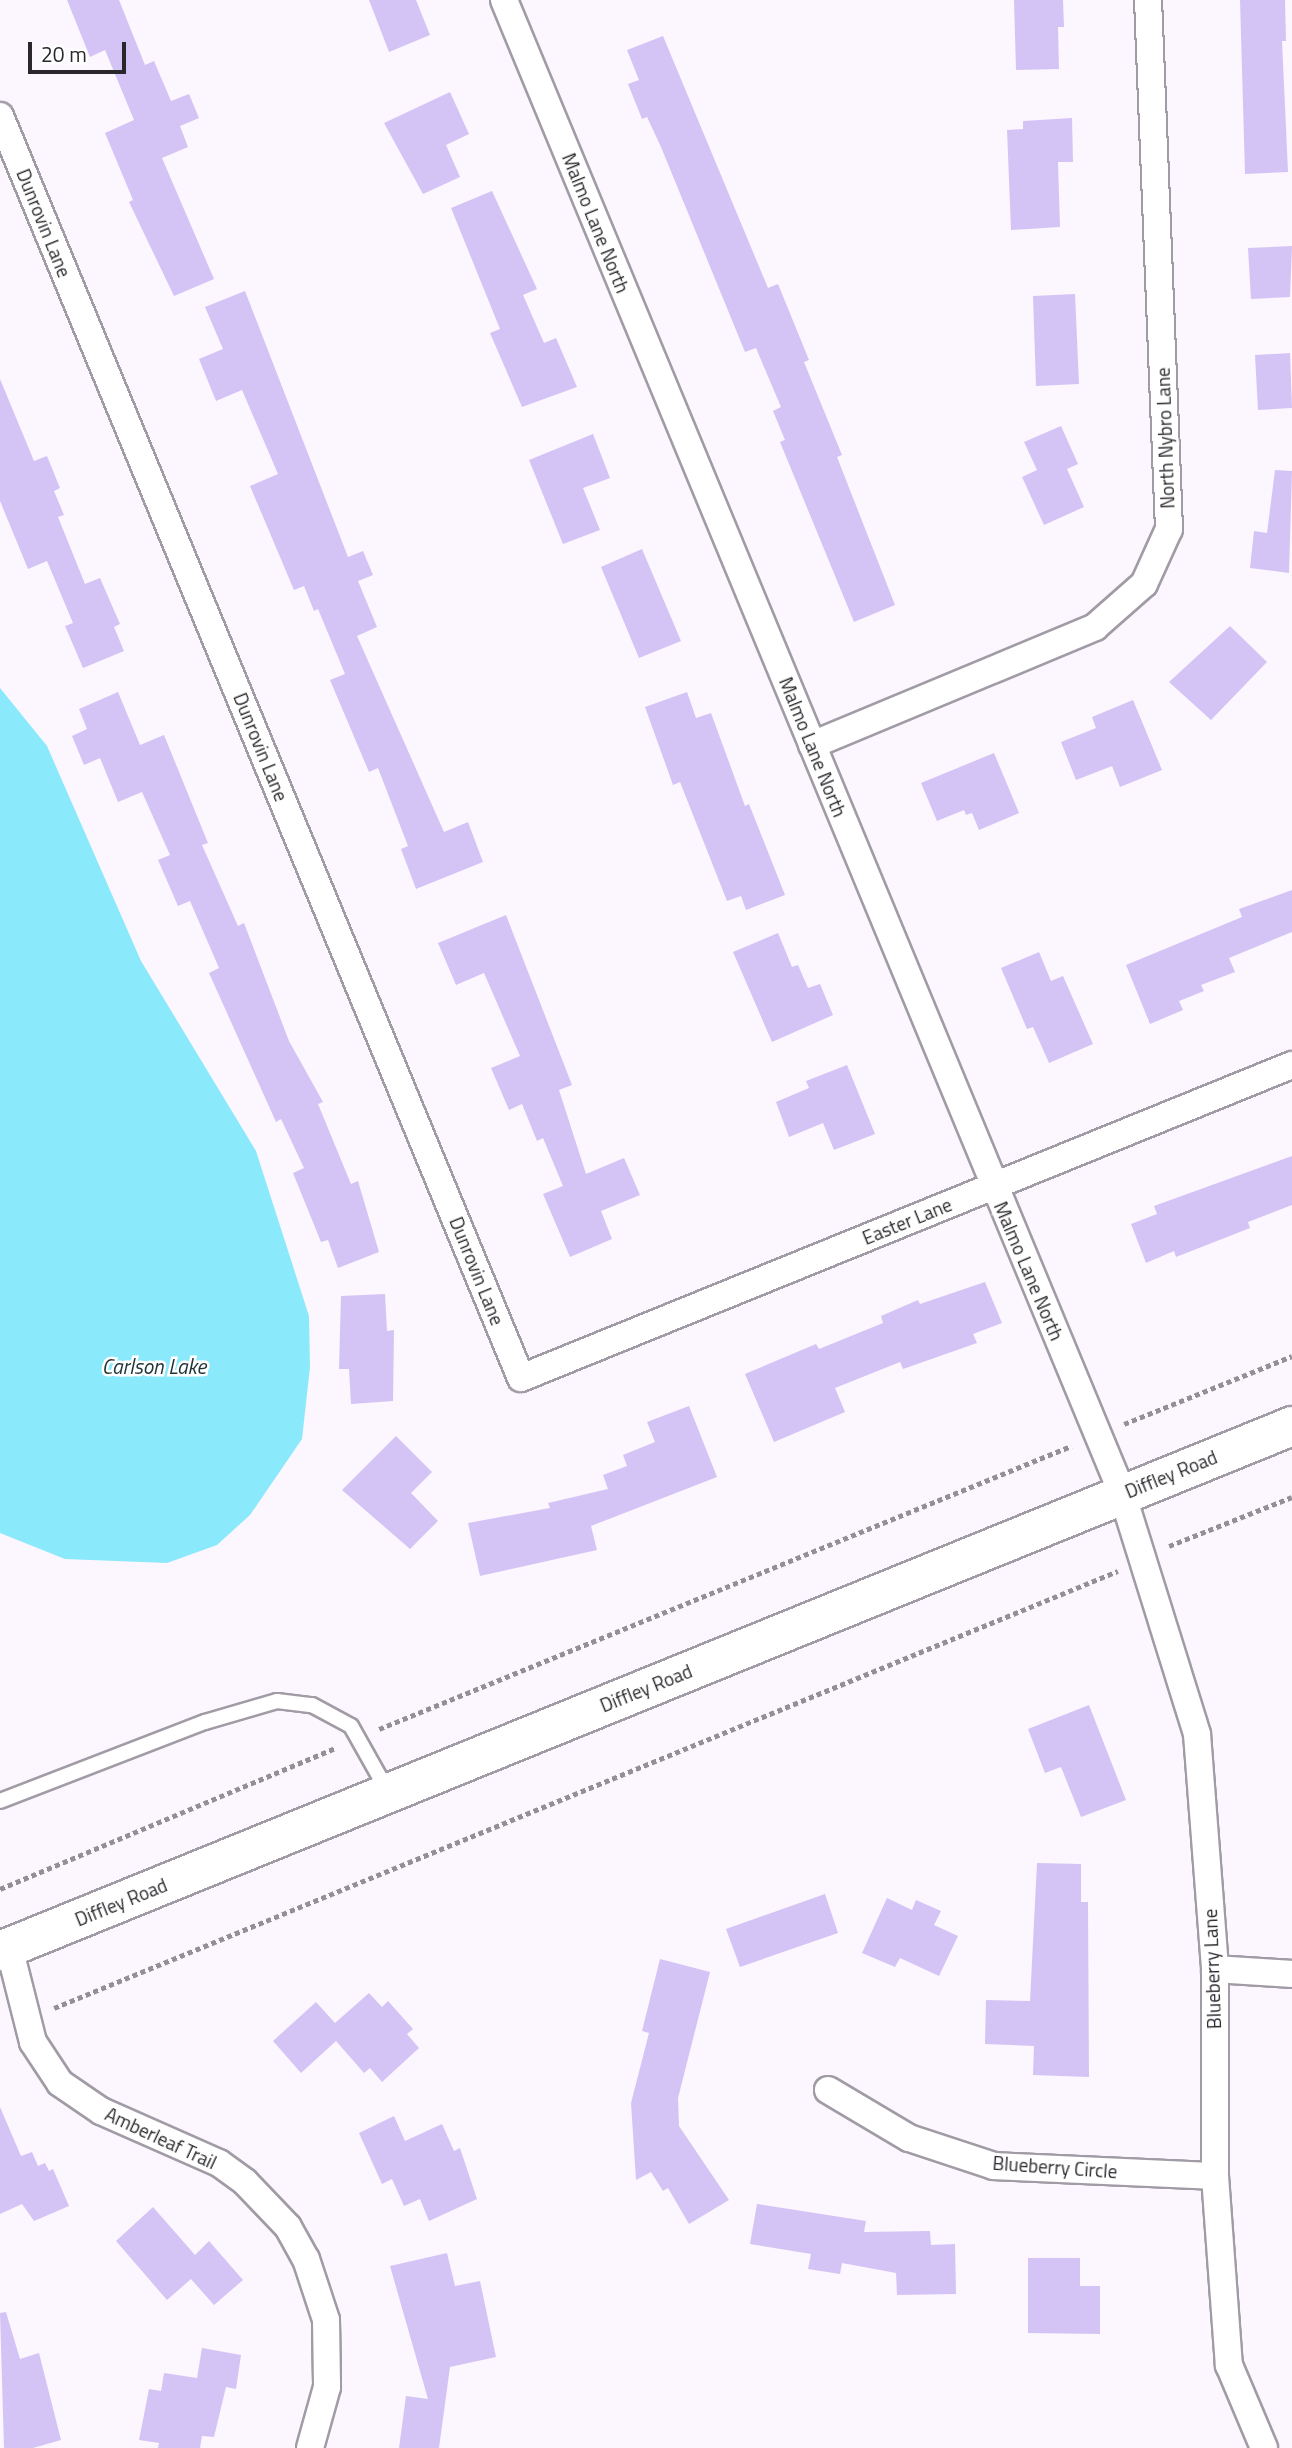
<!DOCTYPE html>
<style>
body{margin:0}
#map{position:relative;width:1292px;height:2448px;overflow:hidden;background:#fcf6ff;font-family:"Titillium Web",sans-serif}
div>[style]{position:absolute}
[style*='--x']{left:calc(var(--x)*1px);top:calc(var(--y)*1px);width:calc(var(--w)*1px);rotate:calc(var(--a)*1deg)}
.water>*{inset:0;background:#8be9fc}
.building>*{inset:0;background:#d4c4f5}
.path>*{height:4.5px;margin-top:-2.25px;transform-origin:0;background:repeating-linear-gradient(90deg,#938f95 0 5px,transparent 0 8.5px)}
.roads{filter:drop-shadow(2px 0 #a19ba5) drop-shadow(-2px 0 #a19ba5) drop-shadow(0 2px #a19ba5) drop-shadow(0 -2px #a19ba5)}
.lane>*{height:14px;margin:-7px;padding:0 7px;transform-origin:7px;border-radius:7px;background:#fff}
.street>*{height:26px;margin:-13px;padding:0 13px;transform-origin:13px;border-radius:13px;background:#fff}
.secondary>*{height:38px;margin:-19px;padding:0 19px;transform-origin:19px;border-radius:19px;background:#fff}
span{translate:-50% -50%;white-space:nowrap;text-align:center;line-height:1.15;-webkit-text-stroke:5px #fff;paint-order:stroke}
.street-label{font-size:19px;color:#29272b}
.water-label{font-size:21px;color:#1e3438;font-style:italic}
.scale{position:absolute;left:28px;top:42px;width:98px;height:32px;box-sizing:border-box;border:4px solid #29272b;border-top:0;padding-left:9px;font-size:21px;line-height:24px;white-space:nowrap;color:#29272b;-webkit-text-stroke:5px #fff;paint-order:stroke}
</style>
<div id="map">
<div class="water">
<div style="clip-path:polygon(0 688px,47px 746px,141px 961px,256px 1151px,309px 1316px,310px 1367px,302px 1439px,250px 1515px,217px 1545px,167px 1563px,65px 1559px,0 1533px)"></div>
</div>
<div class="building">
<div style="clip-path:polygon(67px 0,119px 0,145px 65px,154px 61px,171px 101px,189px 94px,199px 118px,180px 126px,188px 147px,162px 158px,214px 279px,174px 296px,129px 202px,133px 200px,105px 133px,134px 120px,105px 50px,90px 57px)"></div>
<div style="clip-path:polygon(369px 0,416px 0,430px 35px,389px 52px)"></div>
<div style="clip-path:polygon(1014px 0,1063px 0,1064px 27px,1058px 27px,1059px 69px,1016px 70px)"></div>
<div style="clip-path:polygon(1240px 0,1285px 0,1286px 41px,1282px 41px,1288px 172px,1245px 174px)"></div>
<div style="clip-path:polygon(663px 36px,768px 288px,778px 284px,809px 360px,804px 362px,842px 455px,837px 457px,895px 605px,854px 622px,780px 442px,785px 440px,773px 411px,781px 407px,756px 348px,745px 352px,661px 147px,647px 117px,642px 119px,628px 84px,639px 80px,627px 50px)"></div>
<div style="clip-path:polygon(450px 92px,469px 134px,446px 145px,460px 177px,423px 194px,384px 123px)"></div>
<div style="clip-path:polygon(1072px 118px,1073px 162px,1058px 162px,1060px 227px,1011px 230px,1007px 130px,1023px 129px,1023px 121px)"></div>
<div style="clip-path:polygon(492px 191px,537px 289px,523px 295px,544px 343px,556px 338px,577px 387px,522px 407px,490px 333px,500px 329px,451px 208px)"></div>
<div style="clip-path:polygon(1292px 246px,1290px 297px,1251px 299px,1248px 248px)"></div>
<div style="clip-path:polygon(245px 291px,348px 557px,363px 551px,373px 575px,358px 581px,377px 627px,357px 636px,444px 832px,468px 822px,483px 862px,416px 889px,401px 849px,408px 846px,378px 768px,369px 772px,330px 680px,345px 674px,318px 609px,314px 611px,304px 586px,294px 590px,250px 486px,278px 474px,242px 390px,216px 401px,199px 359px,223px 349px,205px 307px)"></div>
<div style="clip-path:polygon(1075px 294px,1079px 384px,1036px 386px,1033px 296px)"></div>
<div style="clip-path:polygon(1290px 353px,1292px 408px,1258px 410px,1255px 355px)"></div>
<div style="clip-path:polygon(0 379px,34px 461px,47px 456px,60px 488px,54px 491px,64px 515px,58px 517px,85px 584px,100px 578px,120px 624px,114px 627px,124px 651px,83px 668px,65px 626px,73px 623px,47px 561px,28px 569px,0 501px)"></div>
<div style="clip-path:polygon(1061px 426px,1078px 464px,1067px 469px,1084px 507px,1044px 525px,1022px 477px,1037px 470px,1024px 442px)"></div>
<div style="clip-path:polygon(593px 434px,610px 478px,583px 488px,600px 530px,563px 544px,529px 460px)"></div>
<div style="clip-path:polygon(1275px 470px,1292px 471px,1289px 573px,1250px 568px,1254px 531px,1267px 533px)"></div>
<div style="clip-path:polygon(642px 549px,681px 641px,639px 658px,601px 567px)"></div>
<div style="clip-path:polygon(1230px 626px,1267px 662px,1211px 720px,1169px 682px)"></div>
<div style="clip-path:polygon(118px 692px,140px 745px,164px 735px,208px 843px,202px 845px,238px 926px,244px 923px,289px 1041px,323px 1102px,318px 1104px,351px 1184px,358px 1181px,379px 1252px,338px 1268px,328px 1240px,321px 1242px,293px 1173px,304px 1168px,281px 1119px,276px 1122px,209px 973px,219px 968px,190px 901px,178px 906px,158px 860px,170px 855px,142px 792px,118px 802px,100px 758px,84px 765px,72px 736px,87px 729px,79px 709px)"></div>
<div style="clip-path:polygon(687px 692px,696px 718px,711px 713px,745px 806px,749px 804px,785px 895px,746px 910px,741px 896px,727px 901px,680px 782px,673px 785px,645px 707px)"></div>
<div style="clip-path:polygon(1133px 700px,1162px 770px,1120px 787px,1112px 766px,1076px 780px,1061px 742px,1096px 728px,1092px 717px)"></div>
<div style="clip-path:polygon(994px 753px,1019px 813px,979px 830px,972px 813px,966px 815px,964px 810px,937px 821px,921px 783px)"></div>
<div style="clip-path:polygon(1292px 890px,1292px 932px,1229px 958px,1235px 972px,1201px 985px,1204px 991px,1179px 1001px,1183px 1010px,1150px 1024px,1126px 965px,1242px 917px,1239px 909px)"></div>
<div style="clip-path:polygon(506px 915px,572px 1085px,559px 1090px,586px 1174px,624px 1158px,640px 1195px,601px 1211px,612px 1239px,570px 1257px,543px 1194px,563px 1186px,543px 1138px,537px 1141px,522px 1104px,509px 1110px,491px 1068px,520px 1056px,484px 973px,456px 985px,438px 943px)"></div>
<div style="clip-path:polygon(778px 933px,792px 967px,798px 965px,808px 988px,820px 984px,833px 1015px,772px 1042px,733px 952px)"></div>
<div style="clip-path:polygon(1039px 952px,1051px 981px,1063px 976px,1093px 1044px,1049px 1063px,1033px 1027px,1027px 1029px,1001px 968px)"></div>
<div style="clip-path:polygon(847px 1065px,875px 1134px,834px 1150px,823px 1123px,789px 1137px,776px 1102px,809px 1088px,806px 1081px)"></div>
<div style="clip-path:polygon(1292px 1156px,1292px 1205px,1248px 1222px,1250px 1228px,1176px 1257px,1174px 1251px,1146px 1263px,1131px 1224px,1157px 1214px,1154px 1206px)"></div>
<div style="clip-path:polygon(985px 1282px,1002px 1323px,973px 1334px,977px 1343px,903px 1369px,900px 1362px,835px 1388px,845px 1412px,774px 1442px,745px 1374px,816px 1344px,819px 1349px,883px 1323px,881px 1316px,918px 1300px,920px 1304px)"></div>
<div style="clip-path:polygon(385px 1294px,387px 1331px,394px 1330px,393px 1401px,351px 1404px,349px 1369px,339px 1369px,341px 1296px)"></div>
<div style="clip-path:polygon(689px 1406px,717px 1477px,591px 1526px,597px 1550px,480px 1576px,468px 1523px,550px 1508px,548px 1503px,608px 1489px,603px 1475px,627px 1466px,623px 1455px,655px 1442px,647px 1422px)"></div>
<div style="clip-path:polygon(396px 1436px,432px 1472px,411px 1493px,438px 1521px,410px 1549px,342px 1490px)"></div>
<div style="clip-path:polygon(1089px 1705px,1126px 1800px,1081px 1817px,1061px 1767px,1045px 1773px,1028px 1729px)"></div>
<div style="clip-path:polygon(1037px 1863px,1081px 1864px,1081px 1902px,1088px 1902px,1089px 2077px,1033px 2075px,1034px 2046px,985px 2044px,986px 2000px,1030px 2001px)"></div>
<div style="clip-path:polygon(825px 1894px,838px 1933px,740px 1967px,726px 1929px)"></div>
<div style="clip-path:polygon(887px 1898px,912px 1910px,916px 1900px,941px 1911px,934px 1925px,958px 1936px,939px 1976px,900px 1958px,895px 1967px,862px 1953px)"></div>
<div style="clip-path:polygon(660px 1959px,710px 1972px,678px 2098px,679px 2126px,729px 2200px,689px 2224px,668px 2188px,663px 2191px,651px 2172px,636px 2180px,631px 2103px,649px 2033px,642px 2031px)"></div>
<div style="clip-path:polygon(369px 1993px,382px 2007px,388px 2001px,413px 2029px,407px 2034px,419px 2048px,382px 2082px,370px 2068px,364px 2073px,336px 2041px,301px 2073px,273px 2041px,316px 2002px,335px 2023px)"></div>
<div style="clip-path:polygon(0 2107px,21px 2156px,32px 2152px,38px 2166px,45px 2163px,49px 2171px,53px 2169px,69px 2206px,34px 2221px,22px 2204px,0 2214px)"></div>
<div style="clip-path:polygon(394px 2116px,405px 2141px,442px 2124px,454px 2151px,460px 2148px,477px 2199px,429px 2221px,420px 2199px,404px 2206px,392px 2179px,382px 2184px,359px 2133px)"></div>
<div style="clip-path:polygon(757px 2204px,866px 2221px,864px 2232px,930px 2231px,931px 2245px,955px 2244px,956px 2294px,897px 2295px,896px 2273px,842px 2263px,840px 2274px,808px 2269px,811px 2254px,750px 2244px)"></div>
<div style="clip-path:polygon(153px 2207px,195px 2255px,209px 2241px,243px 2280px,214px 2305px,191px 2279px,167px 2300px,116px 2241px)"></div>
<div style="clip-path:polygon(447px 2253px,455px 2286px,480px 2281px,496px 2357px,450px 2367px,439px 2448px,399px 2448px,406px 2396px,428px 2399px,390px 2266px)"></div>
<div style="clip-path:polygon(1028px 2258px,1080px 2258px,1080px 2286px,1100px 2286px,1100px 2334px,1028px 2333px)"></div>
<div style="clip-path:polygon(6px 2312px,20px 2359px,39px 2353px,61px 2440px,33px 2448px,4px 2448px,0 2313px)"></div>
<div style="clip-path:polygon(202px 2348px,241px 2355px,236px 2389px,226px 2387px,214px 2437px,202px 2436px,200px 2448px,158px 2448px,159px 2443px,139px 2440px,149px 2389px,161px 2391px,164px 2373px,197px 2378px)"></div>
</div>
<div class="path">
<div style="--x:1124;--y:1424;--w:181;--a:-22"></div>
<div style="--x:1169;--y:1546;--w:132;--a:-21.7"></div>
<div style="--x:379;--y:1729;--w:748;--a:-22.24"></div>
<div style="--x:0;--y:1889;--w:364;--a:-22.8"></div>
<div style="--x:54;--y:2008;--w:1150;--a:-22.33"></div>
</div>
<div class="roads">
<div class="lane">
<div style="--x:0;--y:1801;--w:220;--a:-21.1"></div>
<div style="--x:205;--y:1722;--w:75;--a:-16.3"></div>
<div style="--x:277;--y:1701;--w:35;--a:7"></div>
<div style="--x:312;--y:1705;--w:44;--a:28.3"></div>
<div style="--x:351;--y:1726;--w:76;--a:60.7"></div>
</div>
<div class="street">
<div style="--x:504;--y:0;--w:1616;--a:67.51"></div>
<div style="--x:1122;--y:1493;--w:252;--a:72.7"></div>
<div style="--x:1197;--y:1734;--w:236;--a:85.6"></div>
<div style="--x:1215;--y:1969;--w:207;--a:90"></div>
<div style="--x:1215;--y:2176;--w:190;--a:85.8"></div>
<div style="--x:1229;--y:2365;--w:90;--a:67.1"></div>
<div style="--x:0;--y:116;--w:1365;--a:67.57"></div>
<div style="--x:521;--y:1378;--w:832;--a:-22.1"></div>
<div style="--x:812;--y:745;--w:307;--a:-22.6"></div>
<div style="--x:1095;--y:627;--w:65;--a:-41.3"></div>
<div style="--x:1144;--y:584;--w:60;--a:-65.6"></div>
<div style="--x:1169;--y:529;--w:529;--a:-92.27"></div>
<div style="--x:9;--y:1947;--w:98;--a:75.8"></div>
<div style="--x:33;--y:2042;--w:49;--a:56.6"></div>
<div style="--x:60;--y:2083;--w:50;--a:34.3"></div>
<div style="--x:101;--y:2111;--w:129;--a:23.8"></div>
<div style="--x:219;--y:2163;--w:32;--a:36"></div>
<div style="--x:245;--y:2182;--w:62;--a:46.3"></div>
<div style="--x:288;--y:2227;--w:37;--a:61"></div>
<div style="--x:306;--y:2259;--w:64;--a:71.8"></div>
<div style="--x:326;--y:2320;--w:67;--a:89.1"></div>
<div style="--x:327;--y:2387;--w:63;--a:105.6"></div>
<div style="--x:1215;--y:1969;--w:77;--a:3.7"></div>
<div style="--x:828;--y:2090;--w:94;--a:30.7"></div>
<div style="--x:909;--y:2138;--w:89;--a:18.2"></div>
<div style="--x:994;--y:2166;--w:221;--a:2.6"></div>
</div>
<div class="secondary">
<div style="--x:0;--y:1951;--w:1395;--a:-22.11"></div>
</div>
</div>
<div class="street-label">
<span style="left:44px;top:223px;rotate:68deg">Dunrovin Lane</span>
<span style="left:596px;top:223px;rotate:68deg">Malmo Lane North</span>
<span style="left:1165px;top:438px;rotate:-92deg">North Nybro Lane</span>
<span style="left:261px;top:747px;rotate:68deg">Dunrovin Lane</span>
<span style="left:813px;top:747px;rotate:68deg">Malmo Lane North</span>
<span style="left:907px;top:1221px;rotate:-22deg">Easter Lane</span>
<span style="left:477px;top:1271px;rotate:68deg">Dunrovin Lane</span>
<span style="left:1029px;top:1271px;rotate:67deg">Malmo Lane North</span>
<span style="left:1171px;top:1474px;rotate:-22deg">Diffley Road</span>
<span style="left:646px;top:1688px;rotate:-22deg">Diffley Road</span>
<span style="left:121px;top:1902px;rotate:-22deg">Diffley Road</span>
<span style="left:1212px;top:1969px;rotate:-92deg">Blueberry Lane</span>
<span style="left:161px;top:2138px;rotate:25deg">Amberleaf Trail</span>
<span style="left:1055px;top:2167px;rotate:4deg">Blueberry Circle</span>
</div>
<div class="water-label">
<span style="left:154px;top:1366px">Carlson Lake</span>
</div>
<div class="scale">20 m</div>
</div>
